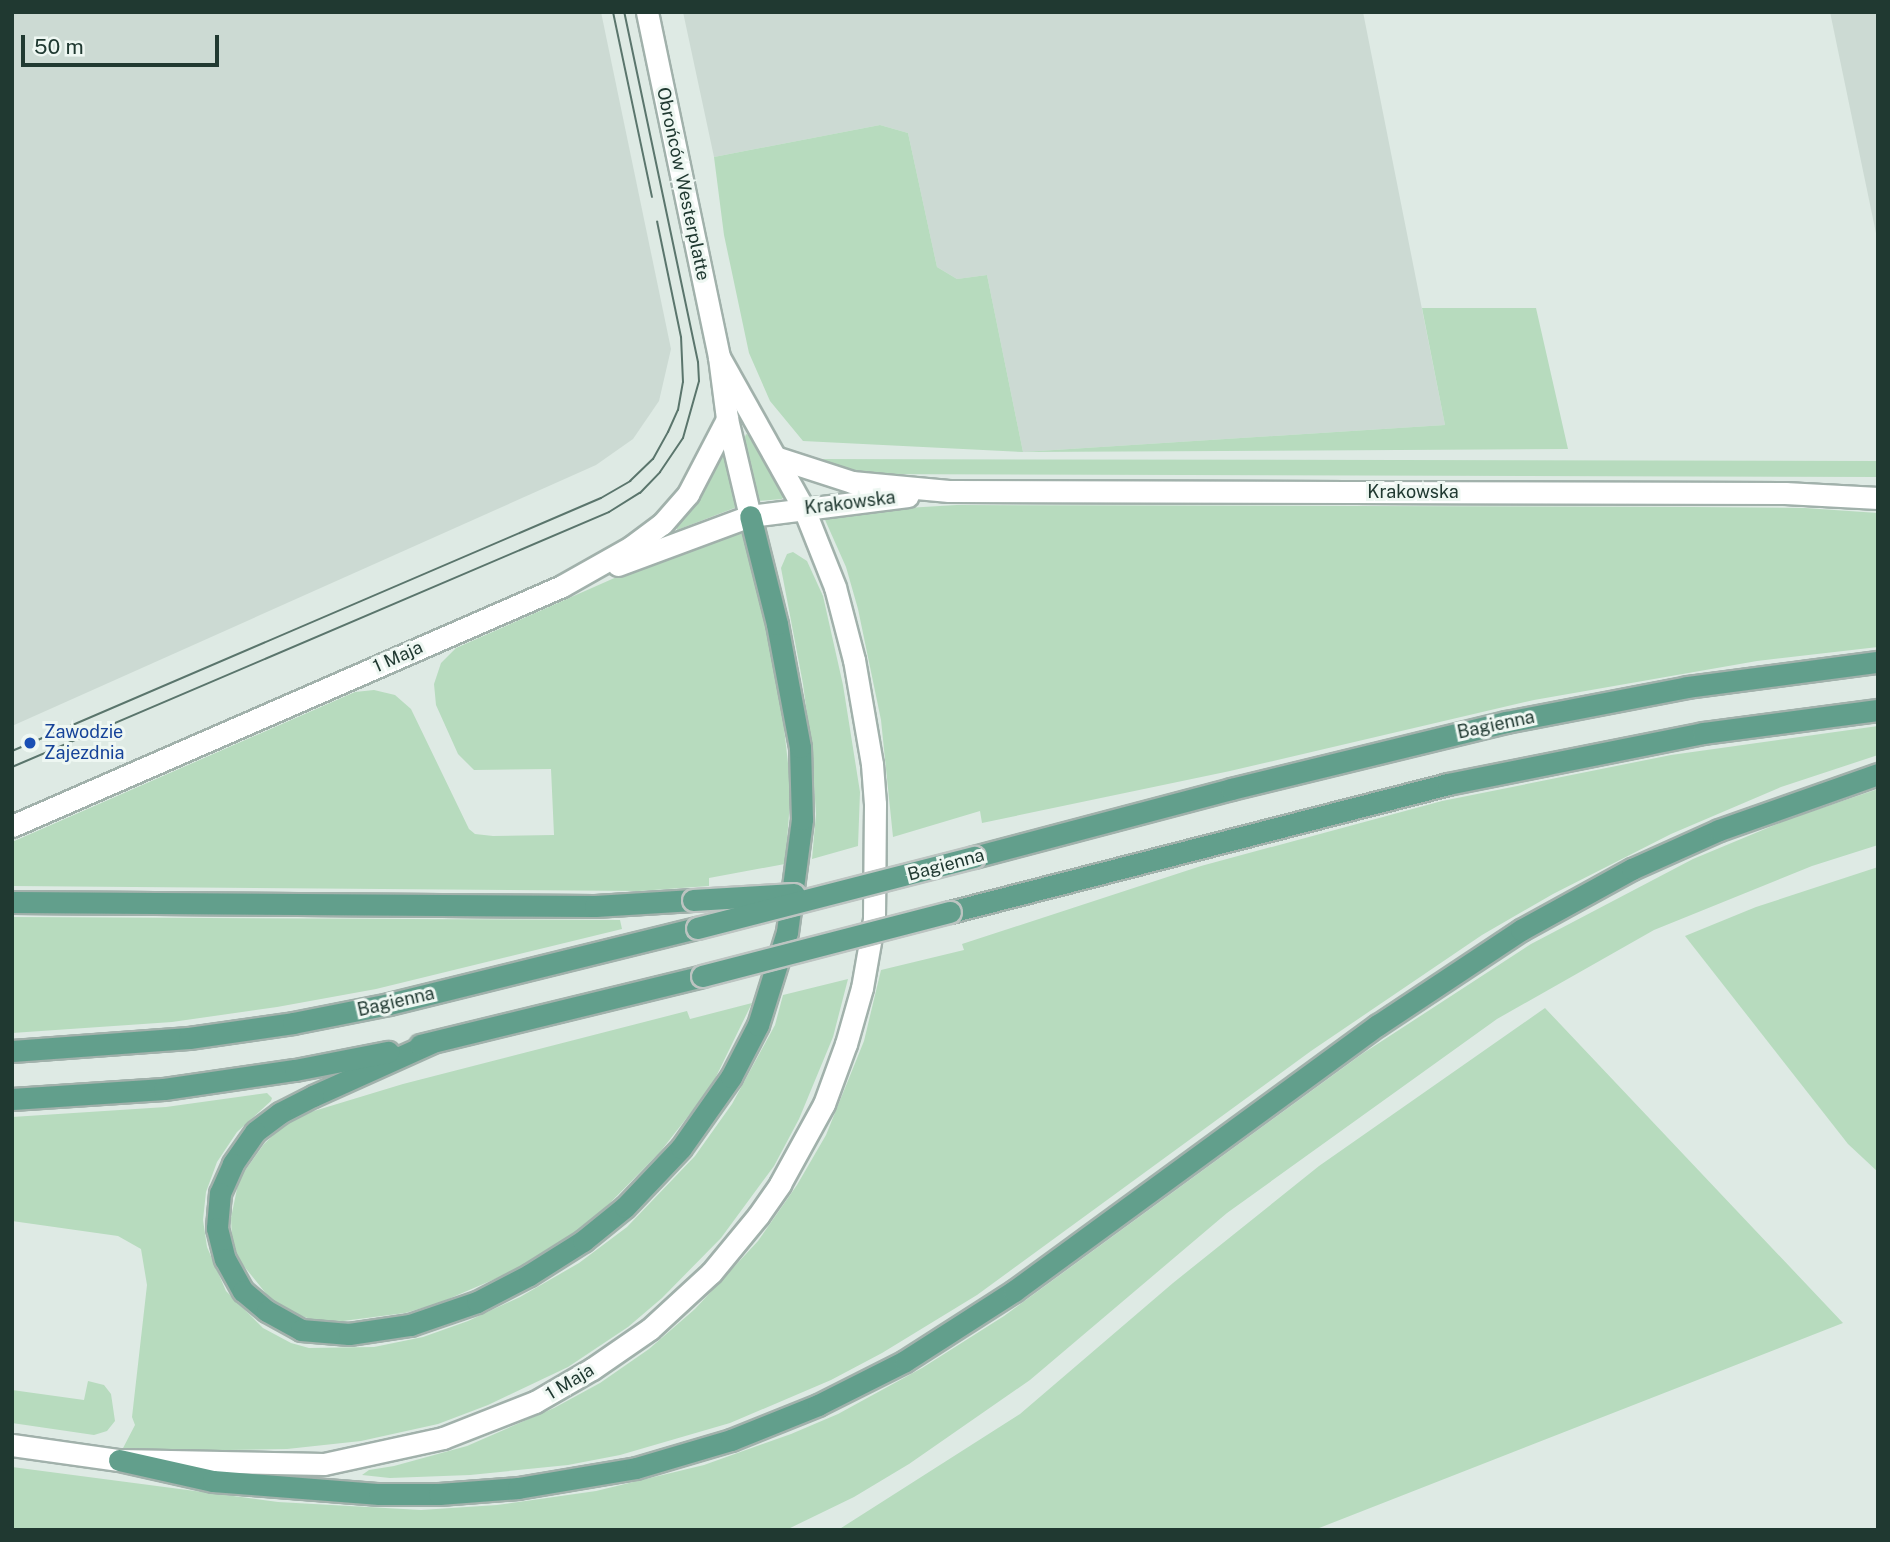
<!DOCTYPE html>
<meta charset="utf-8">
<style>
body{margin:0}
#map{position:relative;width:1890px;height:1542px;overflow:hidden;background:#deeae4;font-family:"Public Sans",sans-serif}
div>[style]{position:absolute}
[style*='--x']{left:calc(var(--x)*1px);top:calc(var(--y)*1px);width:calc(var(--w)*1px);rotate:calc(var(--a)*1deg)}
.built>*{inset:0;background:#ccdad3}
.green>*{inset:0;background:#b7dbbe}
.roads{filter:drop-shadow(2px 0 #a1b1ab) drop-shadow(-2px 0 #a1b1ab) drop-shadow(0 2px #a1b1ab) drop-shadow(0 -2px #a1b1ab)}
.minor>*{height:21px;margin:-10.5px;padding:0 10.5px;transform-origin:10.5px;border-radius:10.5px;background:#fff}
.major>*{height:21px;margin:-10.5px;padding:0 10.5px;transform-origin:10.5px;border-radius:10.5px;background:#629f8c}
.tram>*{height:2px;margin:-1px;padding:0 1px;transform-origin:1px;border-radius:1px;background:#5a756c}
.bridges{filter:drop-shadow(2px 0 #bcc4c1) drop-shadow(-2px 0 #bcc4c1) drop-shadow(0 2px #bcc4c1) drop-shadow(0 -2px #bcc4c1)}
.major-bridge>*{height:21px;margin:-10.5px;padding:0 10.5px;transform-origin:10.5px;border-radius:10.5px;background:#629f8c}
.dots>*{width:19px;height:19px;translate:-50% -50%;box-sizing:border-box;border:4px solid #eef7f2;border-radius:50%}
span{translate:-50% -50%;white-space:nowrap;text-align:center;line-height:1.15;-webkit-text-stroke:6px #eef7f2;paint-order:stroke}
.street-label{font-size:18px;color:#203931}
.transit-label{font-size:18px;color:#164399}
.left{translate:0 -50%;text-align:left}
.frame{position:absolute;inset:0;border:14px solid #203931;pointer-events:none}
.scale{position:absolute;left:21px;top:35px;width:198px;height:32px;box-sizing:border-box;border:4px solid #203931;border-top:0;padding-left:9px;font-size:21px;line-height:24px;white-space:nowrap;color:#203931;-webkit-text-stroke:5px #eef7f2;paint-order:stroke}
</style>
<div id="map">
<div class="built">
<div style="clip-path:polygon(12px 12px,601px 12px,671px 349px,659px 401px,633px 439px,596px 465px,12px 726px)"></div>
<div style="clip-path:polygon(683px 12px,1363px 12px,1445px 425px,1023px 452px,987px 275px,957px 279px,937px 267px,908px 133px,880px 125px,714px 157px)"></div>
<div style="clip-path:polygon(1830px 12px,1878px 12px,1878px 238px,1877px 238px)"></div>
</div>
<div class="green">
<div style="clip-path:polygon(880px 125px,908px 133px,937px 267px,957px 279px,987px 275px,1023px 452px,1445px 425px,1422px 308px,1536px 308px,1568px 449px,1023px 452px,803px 441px,770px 401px,749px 353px,724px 235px,714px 157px)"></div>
<div style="clip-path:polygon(746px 434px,751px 436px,785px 495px,782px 499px,758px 501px,744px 440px)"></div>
<div style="clip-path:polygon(724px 453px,737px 507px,677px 530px,676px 524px,699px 496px)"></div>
<div style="clip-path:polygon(808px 459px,1878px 461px,1878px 477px,849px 474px)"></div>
<div style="clip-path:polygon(957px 505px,1691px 507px,1805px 508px,1878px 513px,1878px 647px,1757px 661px,1534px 700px,1230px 771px,982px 823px,980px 811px,893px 837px,881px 720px,858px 609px,846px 567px,822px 513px)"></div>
<div style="clip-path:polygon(726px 534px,744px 534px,756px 577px,781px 701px,791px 790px,785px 864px,709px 878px,709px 886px,639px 891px,12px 886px,12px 842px,355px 692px,374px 690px,395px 695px,411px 709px,469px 829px,475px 834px,493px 836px,554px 835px,551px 769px,474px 770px,458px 754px,436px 705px,434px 684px,441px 663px,456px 648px,662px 557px)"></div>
<div style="clip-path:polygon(793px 552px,807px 561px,823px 596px,843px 685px,860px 792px,858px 846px,812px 859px,816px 814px,812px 752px,803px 684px,781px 568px,787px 554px)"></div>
<div style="clip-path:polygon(1878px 726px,1878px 755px,1781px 787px,1671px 834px,1553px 894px,1482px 935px,1311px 1051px,977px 1295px,882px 1353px,831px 1380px,730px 1423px,620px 1455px,568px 1465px,470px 1475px,390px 1478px,362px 1475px,369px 1470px,394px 1466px,467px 1446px,554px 1408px,600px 1383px,649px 1349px,695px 1309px,758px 1241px,797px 1185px,826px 1135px,864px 1041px,881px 970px,964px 950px,962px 944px,1201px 866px,1442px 801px,1671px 755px)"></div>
<div style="clip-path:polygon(1878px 789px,1878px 845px,1812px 866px,1654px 930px,1497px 1019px,1227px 1213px,1030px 1380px,909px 1464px,854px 1497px,786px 1530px,12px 1530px,12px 1467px,278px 1502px,421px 1510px,497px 1505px,596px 1491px,704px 1465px,791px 1434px,838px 1414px,922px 1368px,1004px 1316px,1362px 1054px,1531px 944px,1693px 859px,1789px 819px)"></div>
<div style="clip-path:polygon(1878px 867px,1878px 1172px,1848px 1144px,1685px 936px,1756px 907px)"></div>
<div style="clip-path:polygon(12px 917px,620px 920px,622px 929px,376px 989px,277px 1007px,172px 1022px,12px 1033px)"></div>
<div style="clip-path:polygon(848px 979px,833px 1037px,799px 1119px,774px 1166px,721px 1238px,662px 1298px,628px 1327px,568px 1367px,488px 1405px,438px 1424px,361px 1441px,287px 1449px,121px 1452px,135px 1425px,132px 1417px,147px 1285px,141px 1249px,118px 1236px,12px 1221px,12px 1117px,166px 1107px,267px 1093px,272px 1098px,271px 1101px,237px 1132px,217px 1162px,206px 1192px,203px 1220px,207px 1247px,226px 1291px,263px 1328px,291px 1343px,309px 1348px,374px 1347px,423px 1337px,468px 1321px,520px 1297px,579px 1263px,627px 1227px,695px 1156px,732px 1104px,775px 1025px,783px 995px)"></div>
<div style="clip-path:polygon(752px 1003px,711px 1087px,660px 1152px,607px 1206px,575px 1232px,511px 1272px,439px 1303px,405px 1313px,343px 1321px,313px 1320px,288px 1311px,268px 1296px,239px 1260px,232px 1239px,231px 1218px,239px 1179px,264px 1144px,282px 1127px,304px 1114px,403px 1084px,687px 1011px,690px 1019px)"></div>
<div style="clip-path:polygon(1545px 1008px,1843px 1323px,1314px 1530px,838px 1530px,1020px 1414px,1173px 1283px,1319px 1166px)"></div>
<div style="clip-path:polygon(88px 1381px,104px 1385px,111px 1394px,115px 1421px,107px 1431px,94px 1435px,12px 1423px,12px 1390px,84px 1400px)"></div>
</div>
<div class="roads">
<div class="minor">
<div style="--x:647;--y:12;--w:352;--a:78.2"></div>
<div style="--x:719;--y:357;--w:63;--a:82.6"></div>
<div style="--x:727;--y:419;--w:100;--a:76.7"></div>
<div style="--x:778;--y:458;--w:78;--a:18"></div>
<div style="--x:852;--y:482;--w:97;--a:5.3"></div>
<div style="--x:949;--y:491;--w:836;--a:0.14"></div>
<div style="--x:1785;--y:493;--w:93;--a:3.1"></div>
<div style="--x:618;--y:565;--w:141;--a:-20.4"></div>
<div style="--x:750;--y:516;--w:159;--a:-7.2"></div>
<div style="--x:12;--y:826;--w:600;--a:-23.57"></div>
<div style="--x:562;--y:586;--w:79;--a:-29.5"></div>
<div style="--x:631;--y:547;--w:39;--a:-37"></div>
<div style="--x:662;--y:524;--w:40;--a:-49"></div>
<div style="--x:688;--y:494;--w:85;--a:-62.5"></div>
<div style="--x:12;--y:1445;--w:108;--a:8"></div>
<div style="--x:119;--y:1460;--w:205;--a:1.1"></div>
<div style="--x:324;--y:1464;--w:122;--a:-12.3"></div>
<div style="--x:443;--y:1438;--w:99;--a:-21.4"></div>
<div style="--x:535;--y:1402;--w:66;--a:-30.1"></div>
<div style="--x:592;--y:1369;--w:70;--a:-34.6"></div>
<div style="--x:650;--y:1329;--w:83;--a:-42.6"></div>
<div style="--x:711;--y:1273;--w:74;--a:-50.5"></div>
<div style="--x:758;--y:1216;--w:39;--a:-55"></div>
<div style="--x:780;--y:1184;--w:91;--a:-61.2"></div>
<div style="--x:824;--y:1104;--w:64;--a:-69.9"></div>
<div style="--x:846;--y:1044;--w:58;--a:-74.1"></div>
<div style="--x:862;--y:988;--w:70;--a:-80.1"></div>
<div style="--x:874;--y:919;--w:115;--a:-89.5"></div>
<div style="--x:875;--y:804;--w:40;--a:-94.3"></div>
<div style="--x:872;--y:764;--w:106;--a:-99.8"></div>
<div style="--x:854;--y:660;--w:75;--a:-104.6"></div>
<div style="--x:835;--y:587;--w:84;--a:-111.7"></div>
<div style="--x:804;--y:509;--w:174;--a:-119.2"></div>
</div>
<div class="major">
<div style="--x:974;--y:857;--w:266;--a:-14.8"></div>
<div style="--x:1231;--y:789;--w:283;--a:-13.7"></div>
<div style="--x:1506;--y:722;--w:184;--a:-10.9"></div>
<div style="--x:1687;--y:687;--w:193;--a:-7.5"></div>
<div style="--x:12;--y:902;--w:583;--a:0.39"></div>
<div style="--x:595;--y:906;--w:98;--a:-3.5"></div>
<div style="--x:950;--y:912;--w:514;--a:-14.41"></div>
<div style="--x:1448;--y:784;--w:260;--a:-11.3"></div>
<div style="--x:1703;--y:733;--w:177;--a:-7.5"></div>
<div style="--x:431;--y:1043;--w:129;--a:155.8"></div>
<div style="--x:313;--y:1096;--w:37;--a:153"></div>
<div style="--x:280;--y:1113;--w:31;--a:143"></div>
<div style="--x:255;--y:1132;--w:39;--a:125"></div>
<div style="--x:233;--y:1164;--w:32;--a:114"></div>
<div style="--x:220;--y:1193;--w:35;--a:95"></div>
<div style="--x:217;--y:1228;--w:32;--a:76"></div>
<div style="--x:225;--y:1259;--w:37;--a:61"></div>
<div style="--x:243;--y:1291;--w:31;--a:40"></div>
<div style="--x:267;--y:1311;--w:39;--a:29"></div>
<div style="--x:301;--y:1330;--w:48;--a:4.8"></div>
<div style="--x:349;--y:1334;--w:62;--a:-8.4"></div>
<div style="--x:410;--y:1325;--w:71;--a:-18.9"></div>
<div style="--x:477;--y:1302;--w:59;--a:-27.4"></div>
<div style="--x:529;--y:1275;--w:64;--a:-32.2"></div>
<div style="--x:583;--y:1241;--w:54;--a:-39"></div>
<div style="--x:625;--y:1207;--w:81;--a:-46.5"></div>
<div style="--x:681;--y:1148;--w:87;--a:-54.8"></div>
<div style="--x:731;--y:1077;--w:59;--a:-62.6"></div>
<div style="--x:758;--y:1025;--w:97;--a:-72.7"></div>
<div style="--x:787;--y:932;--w:114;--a:-82.4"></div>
<div style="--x:802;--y:819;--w:72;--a:-91.6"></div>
<div style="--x:800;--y:747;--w:125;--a:-100.6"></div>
<div style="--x:777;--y:624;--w:111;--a:-104"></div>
<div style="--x:420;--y:1045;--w:290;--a:-13.7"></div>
<div style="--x:12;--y:1051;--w:177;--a:-4.2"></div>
<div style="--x:189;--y:1038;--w:105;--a:-8.2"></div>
<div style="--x:293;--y:1023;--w:98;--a:-11.2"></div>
<div style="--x:389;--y:1004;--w:317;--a:-13.9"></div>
<div style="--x:12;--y:1099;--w:152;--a:-3.8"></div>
<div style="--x:164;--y:1089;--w:132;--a:-8.3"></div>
<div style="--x:295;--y:1070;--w:95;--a:-11"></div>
<div style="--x:119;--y:1460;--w:96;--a:12.6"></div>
<div style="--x:213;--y:1481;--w:167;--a:4.5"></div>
<div style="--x:379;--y:1494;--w:60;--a:0"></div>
<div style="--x:439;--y:1494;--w:79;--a:-4.3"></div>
<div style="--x:518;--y:1488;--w:120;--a:-9.6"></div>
<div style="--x:636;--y:1468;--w:99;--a:-16.4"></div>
<div style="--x:731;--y:1440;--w:94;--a:-21.9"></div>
<div style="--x:818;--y:1405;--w:97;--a:-26.8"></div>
<div style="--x:905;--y:1361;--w:130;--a:-32.7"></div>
<div style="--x:1014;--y:1291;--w:451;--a:-36.2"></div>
<div style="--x:1378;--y:1025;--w:172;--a:-33.6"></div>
<div style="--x:1521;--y:930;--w:127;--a:-28.8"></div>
<div style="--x:1632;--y:869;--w:95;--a:-24.1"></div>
<div style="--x:1719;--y:830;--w:169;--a:-19.4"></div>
</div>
</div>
<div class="tram">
<div style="--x:613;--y:12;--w:189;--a:78.1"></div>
<div style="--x:12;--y:751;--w:641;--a:-23.25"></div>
<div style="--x:601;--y:498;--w:34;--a:-30"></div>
<div style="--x:630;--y:481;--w:32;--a:-44"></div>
<div style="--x:653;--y:459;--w:31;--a:-61"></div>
<div style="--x:668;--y:432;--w:24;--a:-66"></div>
<div style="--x:678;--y:410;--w:28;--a:-80"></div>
<div style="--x:683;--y:382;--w:45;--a:-92.5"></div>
<div style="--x:681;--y:337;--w:118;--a:-101.7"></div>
<div style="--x:12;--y:767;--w:649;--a:-23.13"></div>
<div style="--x:609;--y:512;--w:36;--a:-32"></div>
<div style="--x:640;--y:493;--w:29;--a:-46"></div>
<div style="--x:660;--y:472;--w:41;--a:-55.9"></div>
<div style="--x:683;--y:438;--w:59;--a:-74.3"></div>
<div style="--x:699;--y:381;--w:19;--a:-93"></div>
<div style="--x:698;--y:362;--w:358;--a:-101.9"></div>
</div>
<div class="bridges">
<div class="major-bridge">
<div style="--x:693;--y:900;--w:101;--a:-3.4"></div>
<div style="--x:697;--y:928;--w:286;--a:-14.4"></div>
<div style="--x:702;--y:976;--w:256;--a:-14.5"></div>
</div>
</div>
<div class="dots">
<div style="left:30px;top:743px;background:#1a4fb4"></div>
</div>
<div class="street-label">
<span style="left:683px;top:184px;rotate:78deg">Obrońców Westerplatte</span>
<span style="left:1413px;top:492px">Krakowska</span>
<span style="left:850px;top:503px;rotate:-7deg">Krakowska</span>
<span style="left:398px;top:657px;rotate:-24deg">1 Maja</span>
<span style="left:1496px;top:725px;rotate:-12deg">Bagienna</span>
<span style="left:946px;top:865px;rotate:-15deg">Bagienna</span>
<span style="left:396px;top:1002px;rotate:-13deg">Bagienna</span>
<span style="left:570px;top:1382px;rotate:-31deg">1 Maja</span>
</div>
<div class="transit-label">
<span class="left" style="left:44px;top:743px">Zawodzie<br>Zajezdnia</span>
</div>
<div class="frame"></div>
<div class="scale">50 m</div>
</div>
